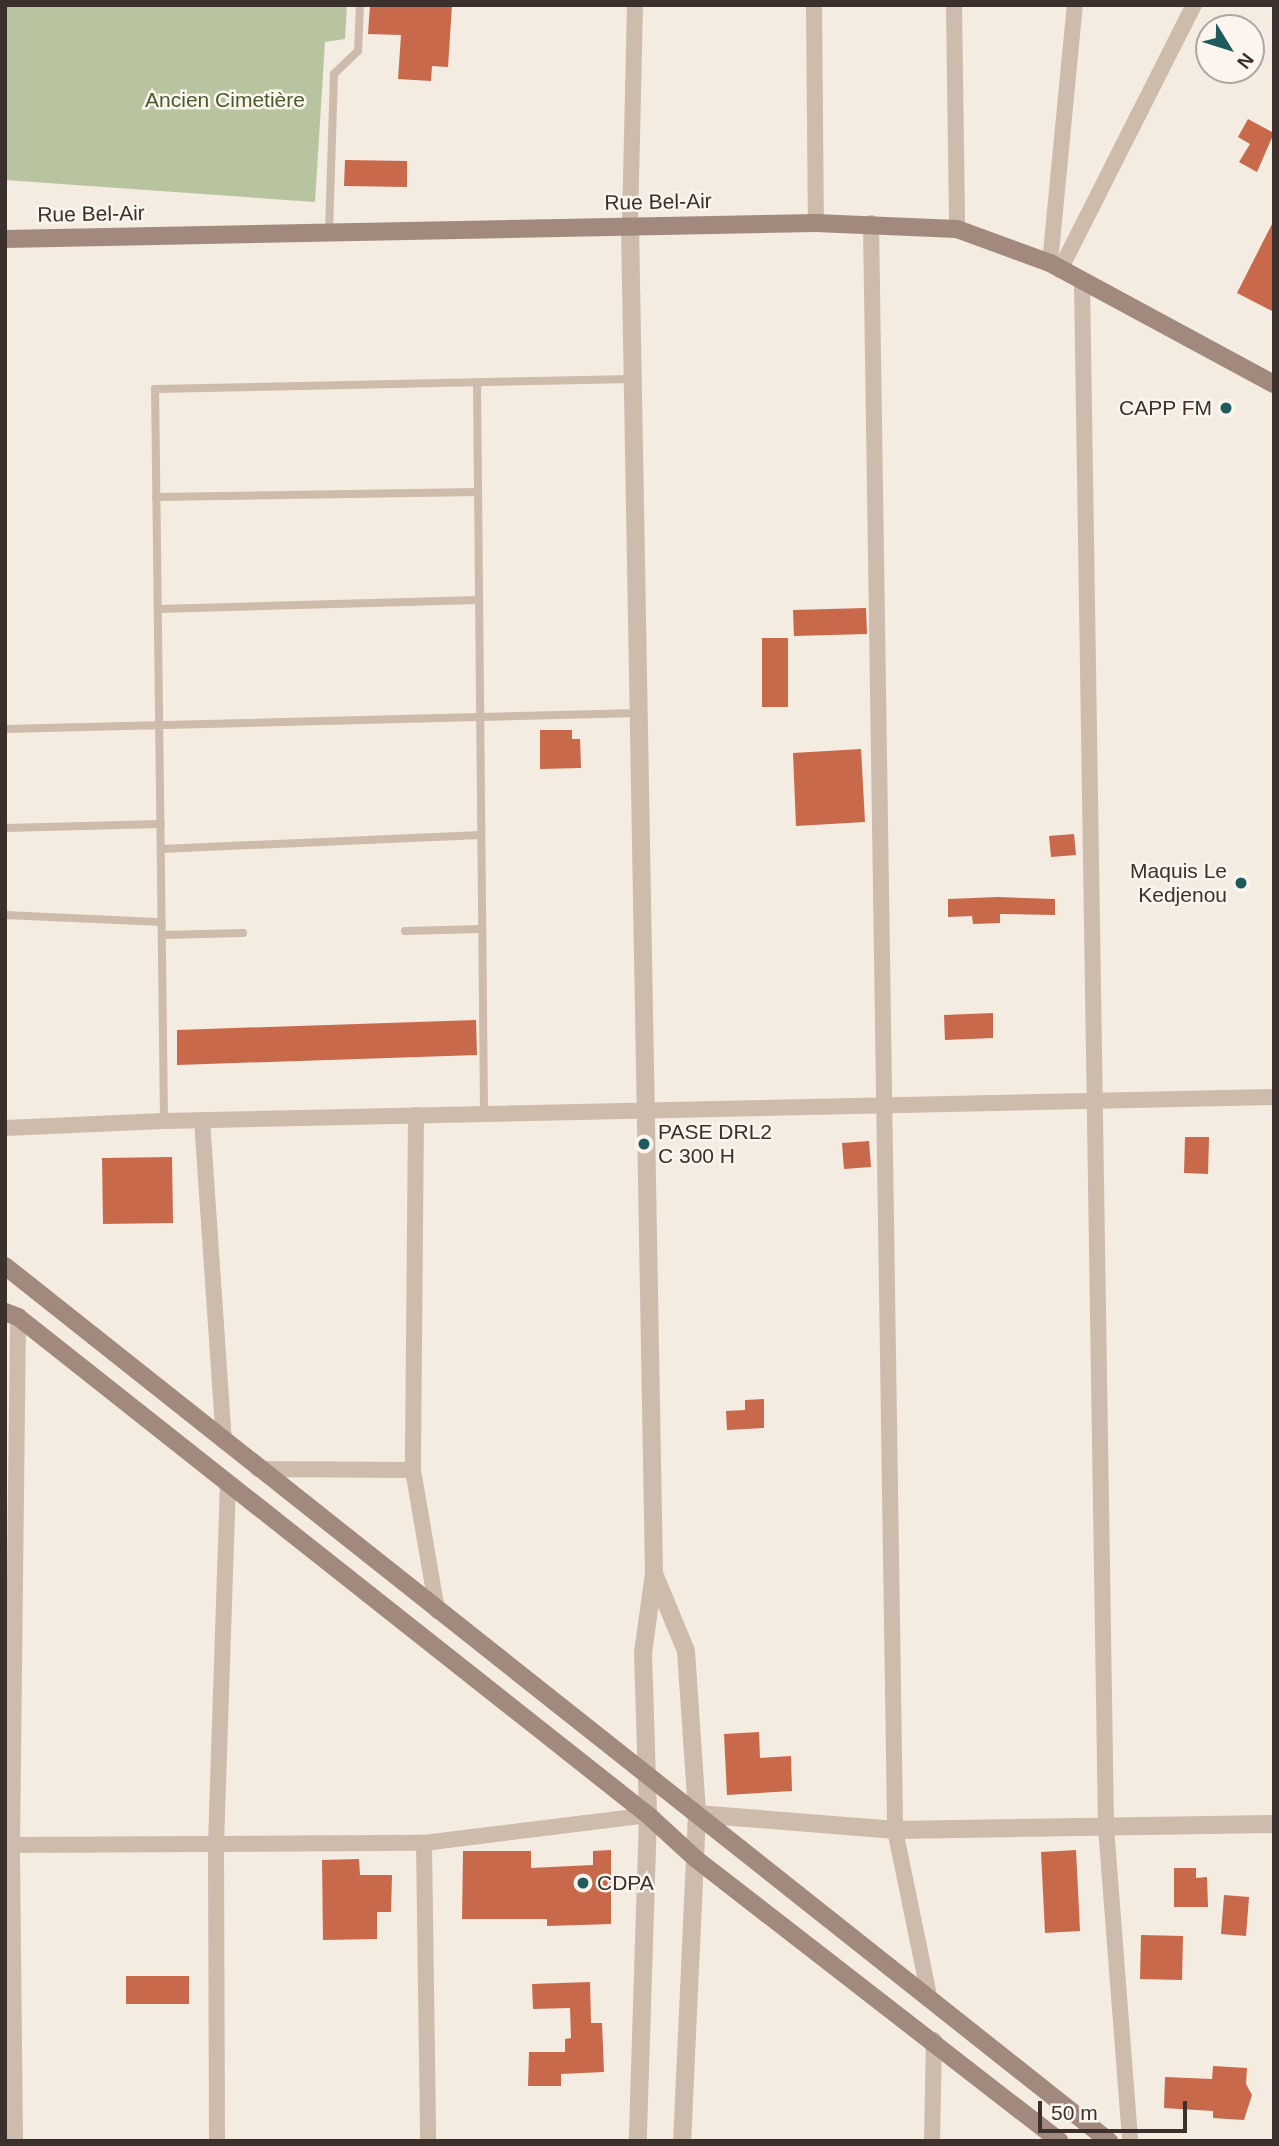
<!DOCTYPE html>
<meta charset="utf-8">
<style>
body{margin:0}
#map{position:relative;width:1279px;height:2146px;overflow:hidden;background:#f4ebe1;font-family:Helvetica,sans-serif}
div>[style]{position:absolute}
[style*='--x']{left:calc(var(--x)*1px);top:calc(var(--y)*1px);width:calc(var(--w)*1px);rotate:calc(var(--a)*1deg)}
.green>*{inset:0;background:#b8c4a0}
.building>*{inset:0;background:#c8694b}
.service>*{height:8px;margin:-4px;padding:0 4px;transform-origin:4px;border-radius:4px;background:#cdbbac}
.minor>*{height:16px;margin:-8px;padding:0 8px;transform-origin:8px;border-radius:8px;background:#cdbbac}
.tertiary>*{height:18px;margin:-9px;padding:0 9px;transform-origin:9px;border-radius:9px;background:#cdbbac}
.secondary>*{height:18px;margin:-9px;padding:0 9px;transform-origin:9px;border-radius:9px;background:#a18a7d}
.dots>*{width:19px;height:19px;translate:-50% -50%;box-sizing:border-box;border:4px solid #fbf5ee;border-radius:50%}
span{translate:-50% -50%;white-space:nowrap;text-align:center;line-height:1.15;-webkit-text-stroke:5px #fbf5ee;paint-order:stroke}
.park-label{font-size:21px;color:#4a5a2e}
.street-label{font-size:21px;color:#3b302b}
.poi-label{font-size:21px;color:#3b302b}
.right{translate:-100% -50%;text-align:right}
.left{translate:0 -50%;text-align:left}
.frame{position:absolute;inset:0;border:7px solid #3b302b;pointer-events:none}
.north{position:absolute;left:1195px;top:14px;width:70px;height:70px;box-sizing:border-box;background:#fbf5ee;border:2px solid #aea6a0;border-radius:50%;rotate:128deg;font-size:19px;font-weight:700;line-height:28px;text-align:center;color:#3b302b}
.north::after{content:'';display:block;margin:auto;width:24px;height:32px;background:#1f5a5e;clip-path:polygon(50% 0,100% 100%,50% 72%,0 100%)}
.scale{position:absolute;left:1038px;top:2101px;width:149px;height:32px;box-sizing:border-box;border:4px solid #3b302b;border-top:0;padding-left:9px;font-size:21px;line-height:24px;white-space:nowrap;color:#3b302b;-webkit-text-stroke:5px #fbf5ee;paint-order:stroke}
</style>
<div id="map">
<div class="green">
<div style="clip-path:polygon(5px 5px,347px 5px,345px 39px,325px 42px,315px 202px,5px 180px)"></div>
</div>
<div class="building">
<div style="clip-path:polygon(370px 5px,452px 5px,448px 67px,432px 66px,431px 81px,398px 79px,401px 35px,368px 34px)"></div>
<div style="clip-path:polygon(1248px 119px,1274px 133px,1257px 172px,1239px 162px,1250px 144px,1238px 137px)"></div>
<div style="clip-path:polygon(345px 160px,407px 161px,407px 187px,344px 186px)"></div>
<div style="clip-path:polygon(1274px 220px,1274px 312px,1237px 293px)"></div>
<div style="clip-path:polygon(866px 608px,867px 634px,794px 636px,793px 610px)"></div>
<div style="clip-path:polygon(762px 638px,788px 638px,788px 707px,762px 707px)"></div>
<div style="clip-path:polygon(540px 730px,572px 730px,572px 739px,580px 739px,581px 768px,540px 769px)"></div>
<div style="clip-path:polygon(861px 749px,865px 822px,796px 826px,793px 753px)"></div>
<div style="clip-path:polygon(1074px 834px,1076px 855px,1051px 857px,1049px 836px)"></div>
<div style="clip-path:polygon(998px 897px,1055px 899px,1055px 915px,1000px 914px,1000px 923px,973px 924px,972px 916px,948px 917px,948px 899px)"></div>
<div style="clip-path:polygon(993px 1013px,993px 1038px,945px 1040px,944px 1015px)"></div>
<div style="clip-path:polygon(476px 1020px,477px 1055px,177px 1065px,177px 1030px)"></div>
<div style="clip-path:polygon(1185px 1137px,1209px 1137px,1208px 1174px,1184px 1173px)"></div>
<div style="clip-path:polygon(869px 1141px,871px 1167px,844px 1169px,842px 1143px)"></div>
<div style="clip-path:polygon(172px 1157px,173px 1223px,103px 1224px,102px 1158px)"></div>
<div style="clip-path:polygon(764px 1399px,764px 1428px,727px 1430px,726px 1411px,745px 1410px,745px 1400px)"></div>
<div style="clip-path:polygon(759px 1732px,760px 1758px,791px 1756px,792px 1791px,727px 1795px,724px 1734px)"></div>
<div style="clip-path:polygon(611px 1850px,611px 1924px,547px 1926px,547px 1919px,462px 1919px,463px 1851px,531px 1851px,531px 1868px,593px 1865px,593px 1851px)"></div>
<div style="clip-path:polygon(1076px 1850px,1080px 1931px,1045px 1933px,1041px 1852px)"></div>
<div style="clip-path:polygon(359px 1859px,360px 1875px,392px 1875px,391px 1912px,377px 1912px,377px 1939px,323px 1940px,322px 1860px)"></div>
<div style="clip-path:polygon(1174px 1868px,1196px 1868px,1196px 1878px,1207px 1877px,1208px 1907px,1174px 1907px)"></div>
<div style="clip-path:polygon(1224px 1895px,1249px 1897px,1246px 1936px,1221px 1934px)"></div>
<div style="clip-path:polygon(1141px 1935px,1183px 1936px,1182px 1980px,1140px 1979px)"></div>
<div style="clip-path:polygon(126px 1976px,189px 1976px,189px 2004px,126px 2004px)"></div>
<div style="clip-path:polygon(590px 1982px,591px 2023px,602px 2023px,604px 2072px,561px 2074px,561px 2086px,528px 2086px,529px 2052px,565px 2052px,565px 2039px,571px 2038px,570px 2008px,533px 2009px,532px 1984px)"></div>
<div style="clip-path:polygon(1213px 2066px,1247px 2068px,1246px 2084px,1252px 2095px,1244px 2120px,1213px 2118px,1213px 2111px,1164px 2108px,1165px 2077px,1212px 2079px)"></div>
</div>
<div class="service">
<div style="--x:329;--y:233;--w:159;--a:-88.2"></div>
<div style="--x:334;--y:74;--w:33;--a:-44"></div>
<div style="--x:358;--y:51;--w:46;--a:-87.5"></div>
<div style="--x:477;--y:383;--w:731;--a:89.45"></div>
<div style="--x:156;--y:497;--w:322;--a:-0.9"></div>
<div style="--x:158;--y:609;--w:321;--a:-1.6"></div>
<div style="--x:5;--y:729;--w:634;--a:-1.45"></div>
<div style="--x:5;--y:828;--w:156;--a:-1.5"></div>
<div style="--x:161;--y:849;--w:320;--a:-2.5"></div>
<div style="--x:5;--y:915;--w:157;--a:2.6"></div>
<div style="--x:405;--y:931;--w:77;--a:-1.5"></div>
<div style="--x:162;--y:935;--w:81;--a:-1.4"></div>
<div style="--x:164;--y:1121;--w:732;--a:-90.7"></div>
<div style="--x:155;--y:389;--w:479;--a:-1.2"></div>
</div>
<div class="minor">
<div style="--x:814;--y:5;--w:218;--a:89.5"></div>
<div style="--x:954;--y:5;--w:224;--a:89.2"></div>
<div style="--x:871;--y:223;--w:1607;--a:89.14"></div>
<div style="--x:895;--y:1830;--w:174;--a:78.4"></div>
<div style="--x:630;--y:225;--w:220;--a:-88.7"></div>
<div style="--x:1050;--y:263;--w:259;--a:-84.5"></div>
<div style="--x:1060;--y:270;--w:297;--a:-63.2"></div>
<div style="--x:1082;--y:281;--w:1546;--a:89.11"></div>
<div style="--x:1106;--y:1827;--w:315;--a:85.6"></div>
<div style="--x:416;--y:1115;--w:355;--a:90.5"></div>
<div style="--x:413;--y:1470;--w:143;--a:80.3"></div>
<div style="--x:202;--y:1120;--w:322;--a:86.1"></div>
<div style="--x:5;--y:1128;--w:159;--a:-2.5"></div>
<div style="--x:164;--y:1121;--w:1110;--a:-1.24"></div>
<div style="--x:258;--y:1469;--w:155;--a:0.4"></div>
<div style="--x:424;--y:1843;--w:298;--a:89.2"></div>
<div style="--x:5;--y:1845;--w:419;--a:-0.3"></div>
<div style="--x:424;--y:1843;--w:226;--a:-7.1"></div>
<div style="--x:15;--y:2141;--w:296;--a:-90.6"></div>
<div style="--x:12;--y:1845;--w:528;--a:-89.35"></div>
<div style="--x:217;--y:2141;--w:297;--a:-90.2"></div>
<div style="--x:216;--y:1844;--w:358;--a:-88.1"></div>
<div style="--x:932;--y:2141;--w:101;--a:-88.9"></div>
</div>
<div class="tertiary">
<div style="--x:630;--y:225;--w:1348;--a:88.98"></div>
<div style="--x:654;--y:1573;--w:81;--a:97.8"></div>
<div style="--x:643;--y:1653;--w:162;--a:88.2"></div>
<div style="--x:648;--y:1815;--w:326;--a:91.8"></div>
<div style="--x:655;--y:1576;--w:81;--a:67.5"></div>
<div style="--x:686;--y:1651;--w:163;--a:86.1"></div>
<div style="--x:697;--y:1814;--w:327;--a:92.6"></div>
<div style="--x:697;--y:1814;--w:199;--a:4.6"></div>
<div style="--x:895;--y:1830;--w:379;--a:-0.9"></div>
</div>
<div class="secondary">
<div style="--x:5;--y:239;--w:811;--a:-1.13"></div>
<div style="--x:816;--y:223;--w:141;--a:2.4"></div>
<div style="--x:957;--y:229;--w:99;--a:20.1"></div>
<div style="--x:1050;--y:263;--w:255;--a:28.4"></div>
<div style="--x:5;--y:1266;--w:1409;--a:38.4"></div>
<div style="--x:5;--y:1312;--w:14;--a:21"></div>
<div style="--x:18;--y:1317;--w:803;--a:38.33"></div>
<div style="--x:648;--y:1815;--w:65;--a:42.5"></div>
<div style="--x:696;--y:1859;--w:460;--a:37.8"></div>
</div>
<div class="dots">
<div style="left:1226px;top:408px;background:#1f5a5e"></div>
<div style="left:1241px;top:883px;background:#1f5a5e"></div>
<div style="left:644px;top:1144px;background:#1f5a5e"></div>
<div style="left:583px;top:1883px;background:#1f5a5e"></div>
</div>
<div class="park-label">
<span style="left:225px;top:100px">Ancien Cimetière</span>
</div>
<div class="street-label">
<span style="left:658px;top:202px;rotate:-1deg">Rue Bel-Air</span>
<span style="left:91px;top:214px;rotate:-1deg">Rue Bel-Air</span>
</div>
<div class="poi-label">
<span class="right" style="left:1212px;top:408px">CAPP FM</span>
<span class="right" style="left:1227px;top:883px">Maquis Le<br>Kedjenou</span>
<span class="left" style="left:658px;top:1144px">PASE DRL2<br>C 300 H</span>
<span class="left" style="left:597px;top:1883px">CDPA</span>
</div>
<div class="frame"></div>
<div class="north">N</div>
<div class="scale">50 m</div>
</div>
